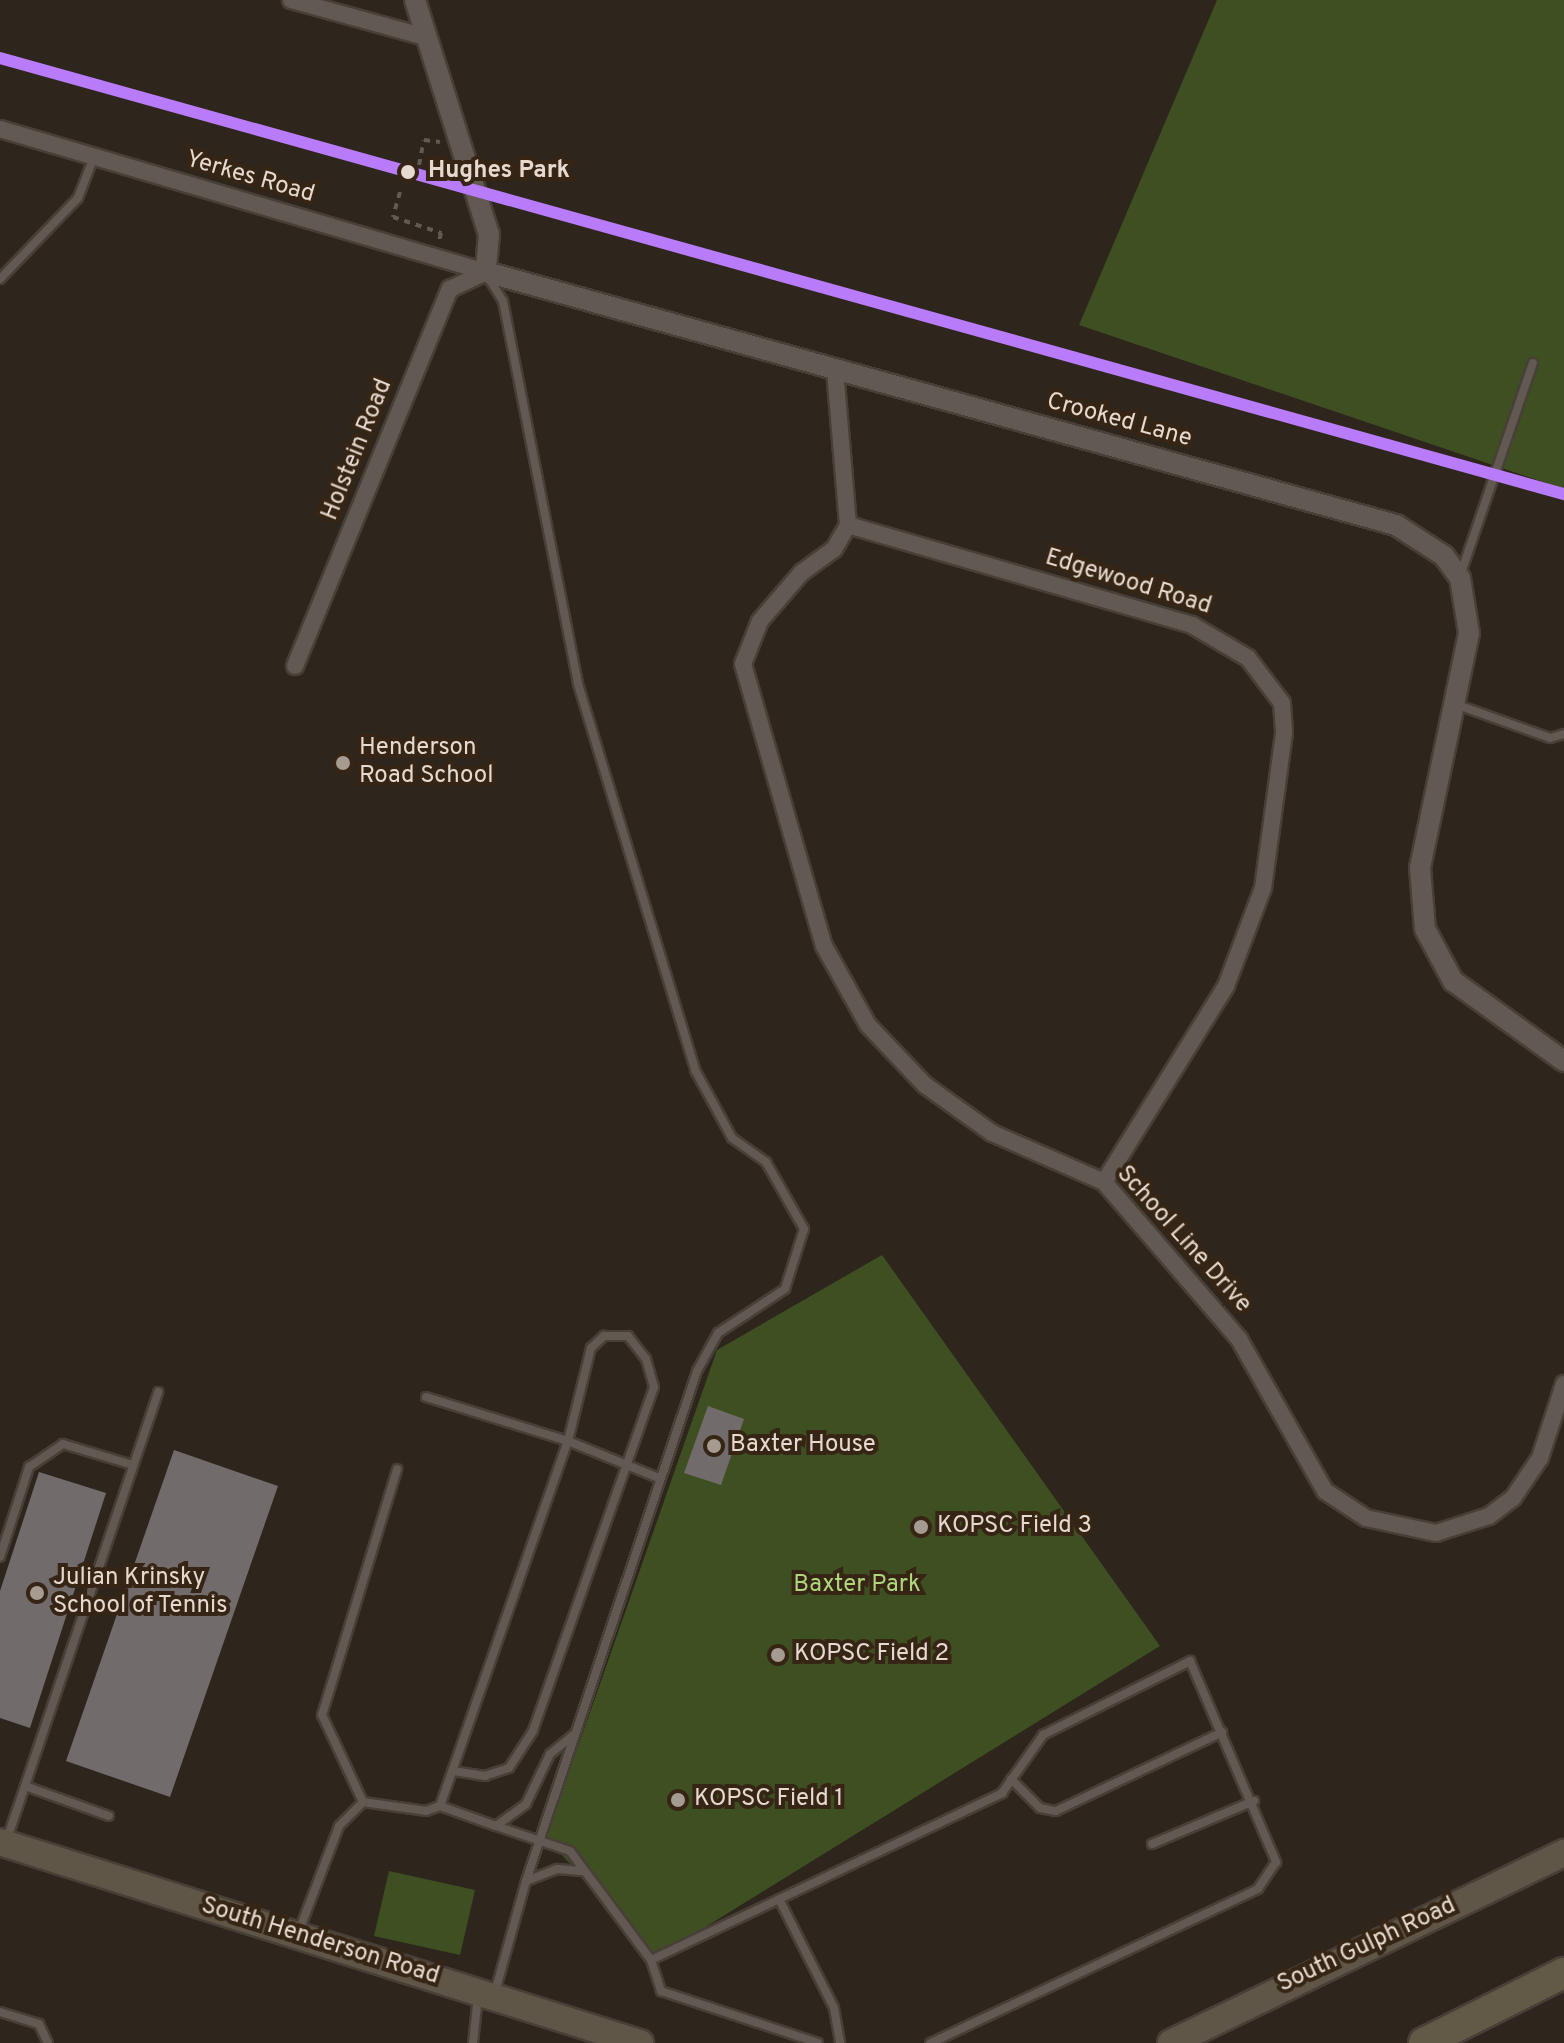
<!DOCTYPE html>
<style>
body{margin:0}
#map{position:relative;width:1564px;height:2043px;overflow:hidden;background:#2e251c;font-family:Overpass,sans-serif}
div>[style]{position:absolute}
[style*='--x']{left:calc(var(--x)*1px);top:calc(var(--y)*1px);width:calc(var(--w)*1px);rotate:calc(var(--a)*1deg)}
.green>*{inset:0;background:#3e5022}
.building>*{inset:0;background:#716b6c}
.path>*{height:4px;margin-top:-2px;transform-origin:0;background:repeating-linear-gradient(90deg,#615b54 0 6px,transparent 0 12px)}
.roads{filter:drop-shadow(2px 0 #483f38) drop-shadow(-2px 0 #483f38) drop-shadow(0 2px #483f38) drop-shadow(0 -2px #483f38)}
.service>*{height:8px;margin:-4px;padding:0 4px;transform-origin:4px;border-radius:4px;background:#625952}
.minor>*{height:16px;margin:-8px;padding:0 8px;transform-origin:8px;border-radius:8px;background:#625952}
.tertiary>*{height:20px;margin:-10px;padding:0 10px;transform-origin:10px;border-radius:10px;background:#625952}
.primary>*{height:26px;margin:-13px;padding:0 13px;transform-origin:13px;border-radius:13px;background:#5f5648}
.motorway>*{height:30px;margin:-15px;padding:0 15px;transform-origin:15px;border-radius:15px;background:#625946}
.rail-1>*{height:12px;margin:-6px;padding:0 6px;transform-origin:6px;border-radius:6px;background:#b87bfa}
.dots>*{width:22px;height:22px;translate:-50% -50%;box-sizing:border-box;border:4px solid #362514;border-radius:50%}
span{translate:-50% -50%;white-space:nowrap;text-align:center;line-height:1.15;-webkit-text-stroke:8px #362514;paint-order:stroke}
.stop-label{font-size:24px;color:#e6dad0;font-weight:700}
.left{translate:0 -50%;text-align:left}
.street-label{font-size:24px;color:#e6dad0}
.poi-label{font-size:24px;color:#e6dad0}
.park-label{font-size:24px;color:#aed77d}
</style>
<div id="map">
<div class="green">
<div style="clip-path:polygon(1217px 0,1564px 0,1564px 489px,1079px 325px)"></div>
<div style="clip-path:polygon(882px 1255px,1160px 1646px,657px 1957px,546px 1838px,717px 1350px)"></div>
<div style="clip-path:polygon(389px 1871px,475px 1890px,460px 1955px,374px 1936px)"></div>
</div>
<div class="building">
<div style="clip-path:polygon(708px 1406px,744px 1419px,721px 1485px,684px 1473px)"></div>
<div style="clip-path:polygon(174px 1450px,278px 1486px,170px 1797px,66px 1761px)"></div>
<div style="clip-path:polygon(39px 1472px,106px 1493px,30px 1728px,0 1718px,0 1591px)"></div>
</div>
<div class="path">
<div style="--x:419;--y:165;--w:25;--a:-79"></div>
<div style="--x:424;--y:140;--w:16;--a:7"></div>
<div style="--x:400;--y:192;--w:26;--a:106"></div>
<div style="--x:393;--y:217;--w:51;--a:18.4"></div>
<div style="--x:441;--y:233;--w:8;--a:104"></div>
</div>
<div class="roads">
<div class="service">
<div style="--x:488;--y:277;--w:28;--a:58"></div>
<div style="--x:503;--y:301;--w:390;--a:78.9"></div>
<div style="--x:578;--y:684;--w:403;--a:73.1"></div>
<div style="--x:695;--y:1070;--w:77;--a:61.4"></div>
<div style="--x:732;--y:1138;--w:42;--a:35.2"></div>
<div style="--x:766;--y:1162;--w:77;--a:60.4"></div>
<div style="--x:804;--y:1229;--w:63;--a:107.6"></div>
<div style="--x:785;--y:1289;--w:80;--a:146.7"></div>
<div style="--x:718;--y:1333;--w:43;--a:118.9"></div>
<div style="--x:697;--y:1371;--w:538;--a:108.54"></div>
<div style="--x:526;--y:1881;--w:115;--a:105.6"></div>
<div style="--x:0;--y:279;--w:112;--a:-46.1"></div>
<div style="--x:78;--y:198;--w:44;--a:-68.7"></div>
<div style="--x:1461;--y:573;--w:222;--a:-71.1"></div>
<div style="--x:1455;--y:704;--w:101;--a:19.7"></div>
<div style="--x:1550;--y:738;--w:15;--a:-16"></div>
<div style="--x:426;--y:1397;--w:149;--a:17.2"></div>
<div style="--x:568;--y:1441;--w:100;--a:22.2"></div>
<div style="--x:0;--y:1557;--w:95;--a:-72.1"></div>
<div style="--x:29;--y:1467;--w:41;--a:-34.1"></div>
<div style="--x:63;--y:1444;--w:73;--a:16.7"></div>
<div style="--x:1011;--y:1779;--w:41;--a:45"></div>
<div style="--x:1040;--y:1808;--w:16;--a:11"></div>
<div style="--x:1056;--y:1811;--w:184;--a:-25.4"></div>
<div style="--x:25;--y:1786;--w:89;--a:19.7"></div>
<div style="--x:363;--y:1802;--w:64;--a:8.1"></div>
<div style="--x:426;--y:1811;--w:15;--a:-20"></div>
<div style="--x:440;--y:1806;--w:387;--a:-70.7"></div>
<div style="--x:568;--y:1441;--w:96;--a:-76.1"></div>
<div style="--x:591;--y:1348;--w:18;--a:-43"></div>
<div style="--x:604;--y:1336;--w:24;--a:0"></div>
<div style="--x:628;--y:1336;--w:29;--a:52"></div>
<div style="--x:646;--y:1359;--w:29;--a:74"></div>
<div style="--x:654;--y:1387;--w:365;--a:109.4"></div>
<div style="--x:533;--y:1731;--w:44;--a:123"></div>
<div style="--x:509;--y:1768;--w:25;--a:162"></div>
<div style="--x:485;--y:1776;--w:33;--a:-171"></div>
<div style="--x:440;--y:1806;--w:59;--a:19.7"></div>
<div style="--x:496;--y:1826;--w:37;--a:-36"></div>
<div style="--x:526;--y:1804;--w:55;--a:-64.4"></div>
<div style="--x:550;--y:1754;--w:32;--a:-39"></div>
<div style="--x:496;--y:1826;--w:78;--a:18.7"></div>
<div style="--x:570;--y:1851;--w:136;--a:53.4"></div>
<div style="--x:651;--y:1960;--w:389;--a:-25.4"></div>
<div style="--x:1002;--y:1793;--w:71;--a:-54.7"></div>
<div style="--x:1043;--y:1735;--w:165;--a:-26.7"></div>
<div style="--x:1190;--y:1661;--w:219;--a:66.8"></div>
<div style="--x:1276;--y:1862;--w:32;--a:124"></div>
<div style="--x:1258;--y:1889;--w:362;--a:154.8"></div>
<div style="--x:7;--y:1839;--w:472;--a:-71.3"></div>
<div style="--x:1152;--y:1844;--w:111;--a:-22.9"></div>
<div style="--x:526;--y:1881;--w:34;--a:-21"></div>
<div style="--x:558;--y:1869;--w:25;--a:5"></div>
<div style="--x:779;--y:1899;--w:122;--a:63.2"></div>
<div style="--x:834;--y:2008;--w:36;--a:80"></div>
<div style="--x:299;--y:1931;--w:112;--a:-69.1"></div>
<div style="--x:339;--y:1826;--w:34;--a:-45"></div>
<div style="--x:363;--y:1802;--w:96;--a:-115.2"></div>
<div style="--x:322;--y:1715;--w:257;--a:-73"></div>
<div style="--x:651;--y:1960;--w:33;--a:72"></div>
<div style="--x:661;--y:1991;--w:165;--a:18.3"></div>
<div style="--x:0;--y:2012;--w:41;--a:17.1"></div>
<div style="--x:39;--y:2024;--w:21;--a:65"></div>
<div style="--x:473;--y:2043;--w:47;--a:-83.9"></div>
</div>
<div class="minor">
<div style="--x:291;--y:0;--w:139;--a:15.4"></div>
<div style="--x:0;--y:129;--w:507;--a:16.4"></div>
<div style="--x:835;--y:370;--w:156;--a:85.2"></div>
<div style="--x:848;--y:525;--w:28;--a:120"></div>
<div style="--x:834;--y:549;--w:39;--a:144"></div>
<div style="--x:802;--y:572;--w:65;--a:130.6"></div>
<div style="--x:760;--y:621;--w:46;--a:111.6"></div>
<div style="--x:743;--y:664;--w:293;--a:74"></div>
<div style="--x:824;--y:946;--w:90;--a:60.9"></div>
<div style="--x:868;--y:1025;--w:83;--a:46.5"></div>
<div style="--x:925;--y:1085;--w:82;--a:35.6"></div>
<div style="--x:992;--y:1133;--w:122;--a:23.6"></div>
<div style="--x:1104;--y:1182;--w:207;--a:49.3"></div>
<div style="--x:1239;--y:1339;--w:175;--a:60.5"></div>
<div style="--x:1325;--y:1491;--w:49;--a:33.4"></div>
<div style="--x:1366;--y:1518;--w:72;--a:12.1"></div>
<div style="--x:1436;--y:1533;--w:56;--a:-17.8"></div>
<div style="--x:1489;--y:1516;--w:30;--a:-37"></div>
<div style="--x:1513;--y:1498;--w:48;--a:-56"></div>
<div style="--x:1540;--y:1458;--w:78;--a:-72"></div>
<div style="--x:848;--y:525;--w:358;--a:16.2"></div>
<div style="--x:1192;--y:625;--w:65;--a:30.5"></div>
<div style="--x:1248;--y:658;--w:56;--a:52.9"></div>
<div style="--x:1282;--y:703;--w:30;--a:86"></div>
<div style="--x:1284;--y:733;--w:156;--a:97.7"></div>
<div style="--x:1263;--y:888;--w:105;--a:110.7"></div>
<div style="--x:1226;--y:986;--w:231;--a:121.9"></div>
<div style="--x:295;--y:666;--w:408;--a:-67.7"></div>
<div style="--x:450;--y:289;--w:40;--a:-25"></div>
</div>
<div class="tertiary">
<div style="--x:415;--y:0;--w:245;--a:72.5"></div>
<div style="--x:489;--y:234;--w:38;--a:95"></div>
<div style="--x:486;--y:272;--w:945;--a:15.54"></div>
<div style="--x:1396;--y:525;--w:57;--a:32.9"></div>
<div style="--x:1444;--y:556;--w:27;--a:54"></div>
<div style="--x:1460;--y:578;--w:56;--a:80.7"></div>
<div style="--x:1469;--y:633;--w:240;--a:101.8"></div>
<div style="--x:1420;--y:868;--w:61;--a:85.3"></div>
<div style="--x:1425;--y:929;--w:59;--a:61.7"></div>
<div style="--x:1453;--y:981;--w:137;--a:35.8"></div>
</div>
<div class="primary">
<div style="--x:0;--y:1842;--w:671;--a:17.44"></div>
<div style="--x:1171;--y:2043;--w:437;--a:-25.8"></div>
</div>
<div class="motorway">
<div style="--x:1424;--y:2043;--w:157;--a:-26.6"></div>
</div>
</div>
<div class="rail-1">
<div style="--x:0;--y:58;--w:1624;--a:15.58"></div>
</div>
<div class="dots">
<div style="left:408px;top:172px;background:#e6dad0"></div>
<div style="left:343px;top:763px;background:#a69b91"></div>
<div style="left:714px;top:1446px;background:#a69b91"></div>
<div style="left:921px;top:1527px;background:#a69b91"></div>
<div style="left:37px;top:1593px;background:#a69b91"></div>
<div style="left:778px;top:1655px;background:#a69b91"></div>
<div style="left:678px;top:1800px;background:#a69b91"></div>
</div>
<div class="stop-label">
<span class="left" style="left:428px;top:172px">Hughes Park</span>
</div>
<div class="street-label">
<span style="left:250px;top:178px;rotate:16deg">Yerkes Road</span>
<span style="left:1119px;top:421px;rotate:15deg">Crooked Lane</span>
<span style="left:358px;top:450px;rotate:-68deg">Holstein Road</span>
<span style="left:1128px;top:583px;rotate:17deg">Edgewood Road</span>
<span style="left:1183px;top:1240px;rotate:48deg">School Line Drive</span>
<span style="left:320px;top:1942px;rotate:17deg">South Henderson Road</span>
<span style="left:1367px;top:1946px;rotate:-25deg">South Gulph Road</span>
</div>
<div class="poi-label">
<span class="left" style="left:359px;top:763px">Henderson<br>Road School</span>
<span class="left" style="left:730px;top:1446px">Baxter House</span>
<span class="left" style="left:937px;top:1527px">KOPSC Field 3</span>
<span class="left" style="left:53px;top:1593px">Julian Krinsky<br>School of Tennis</span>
<span class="left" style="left:794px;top:1655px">KOPSC Field 2</span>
<span class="left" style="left:694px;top:1800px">KOPSC Field 1</span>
</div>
<div class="park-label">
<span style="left:857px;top:1586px">Baxter Park</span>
</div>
</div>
